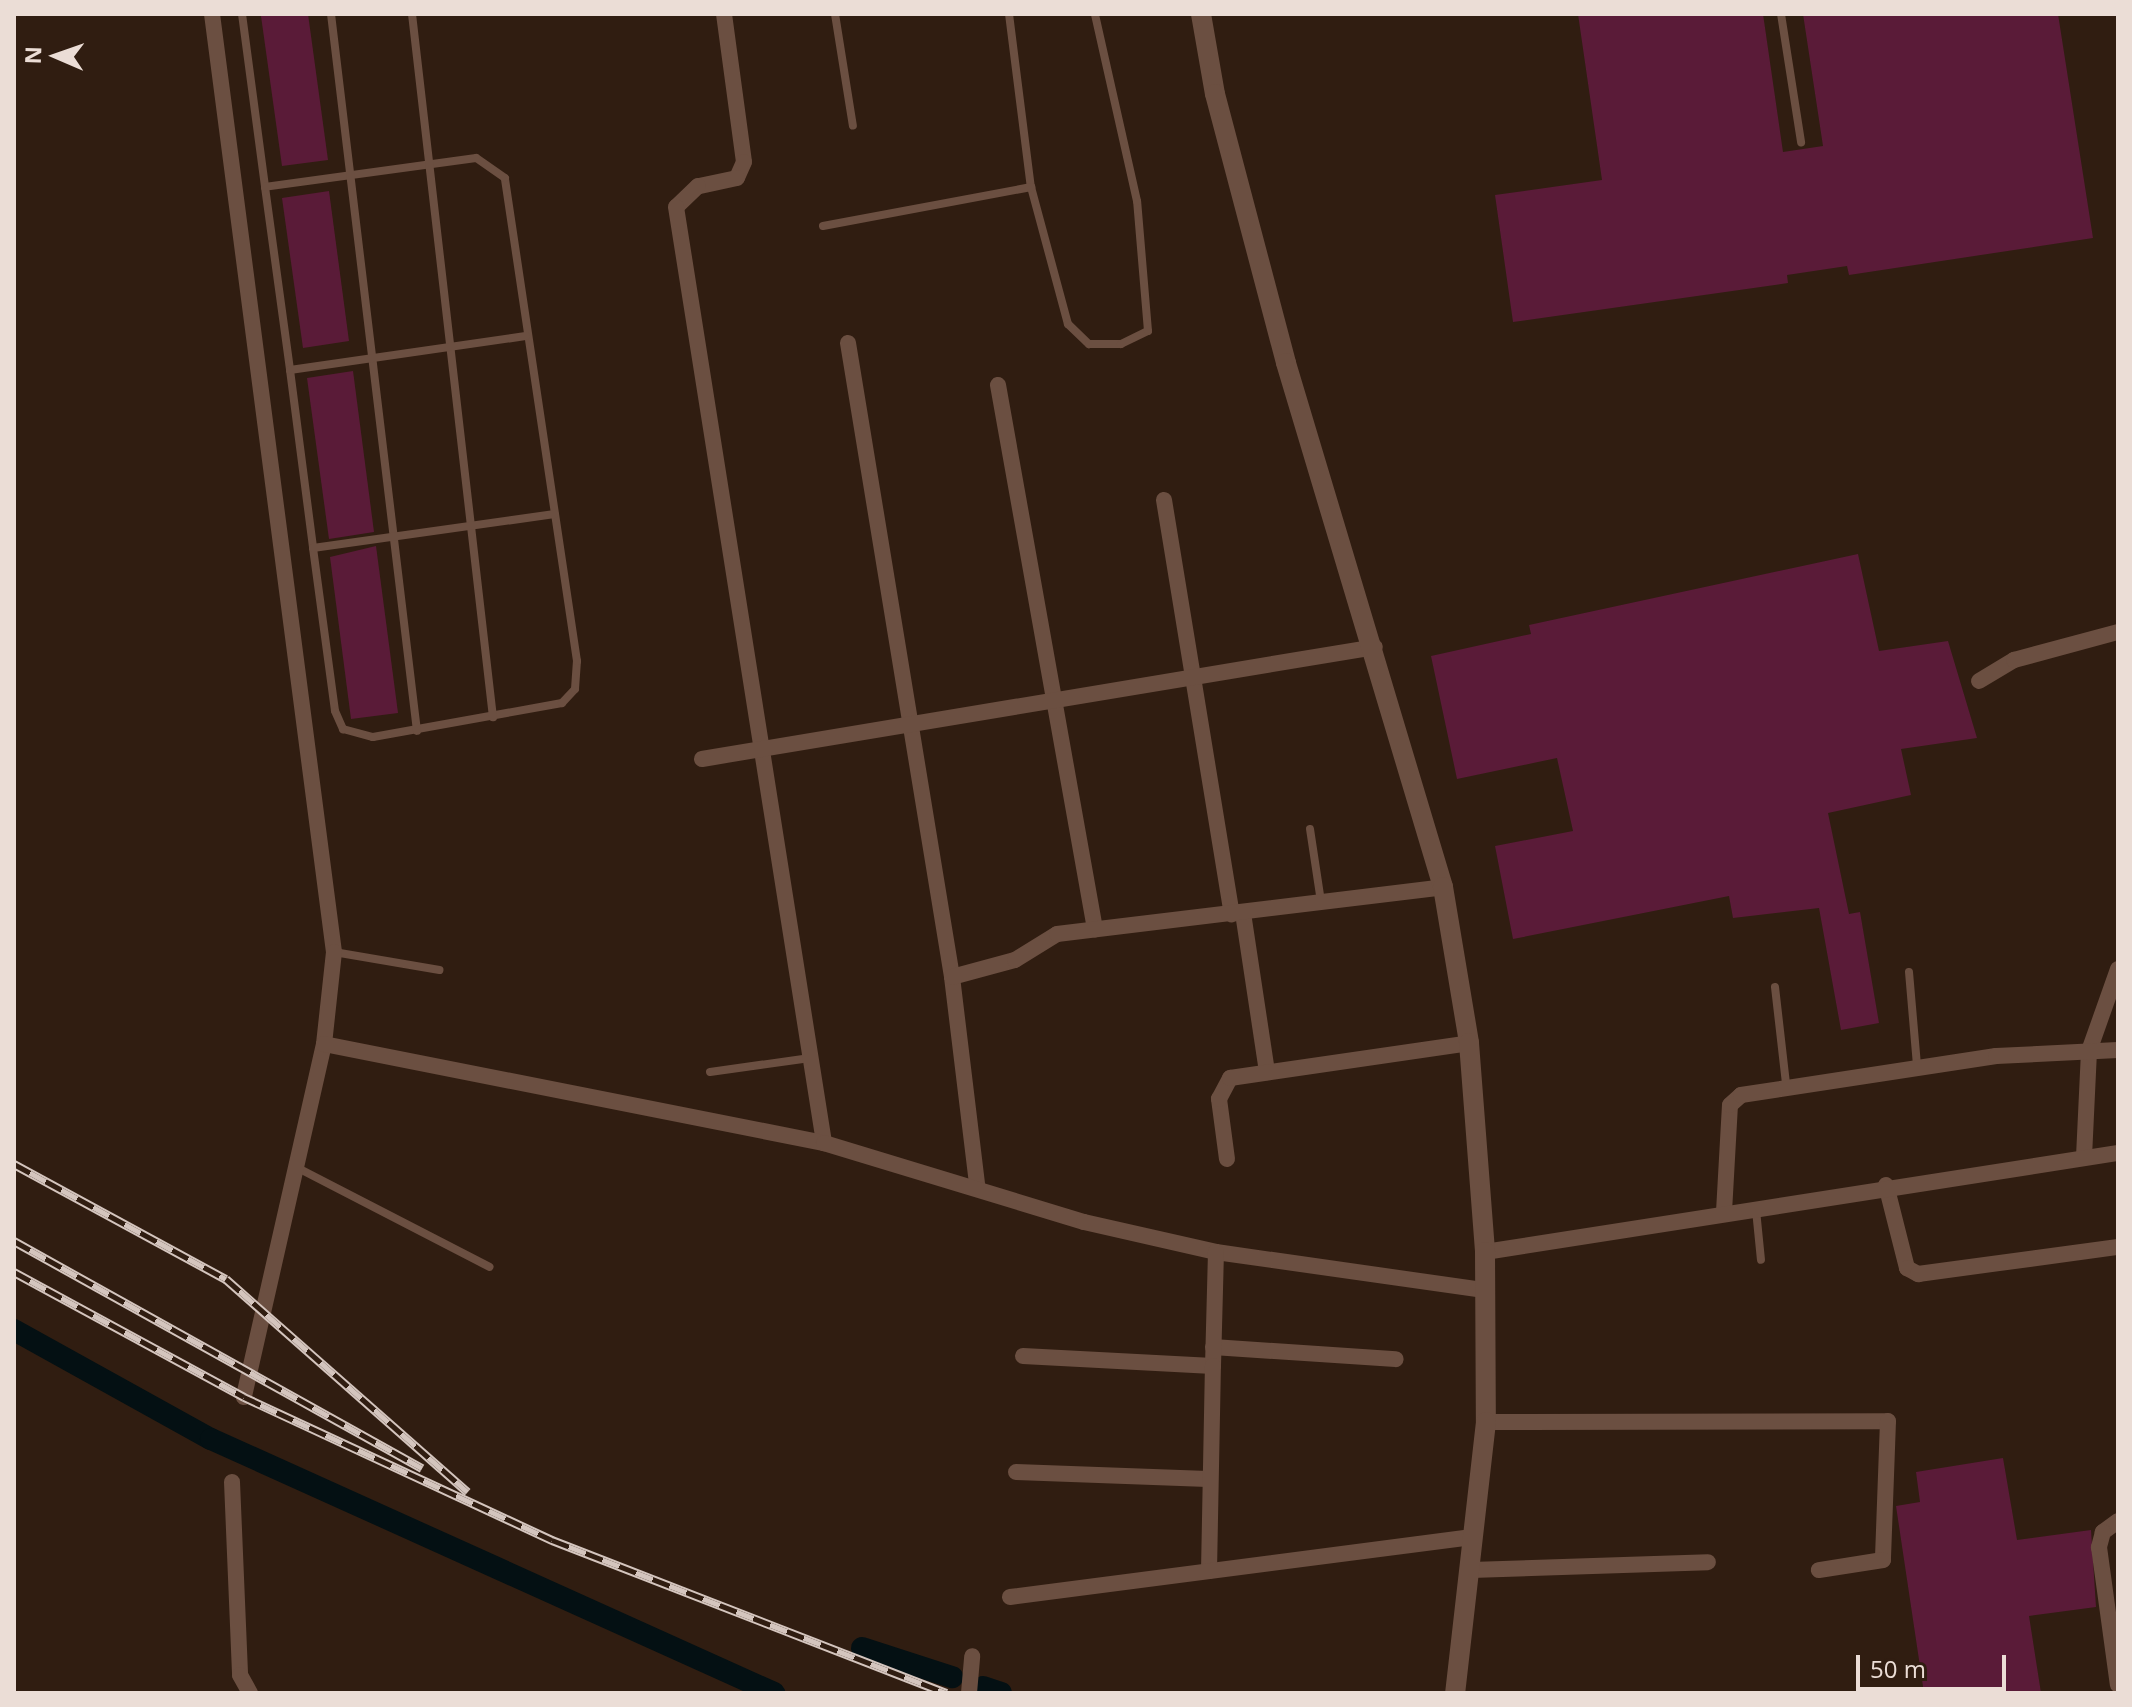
<!DOCTYPE html>
<style>
body{margin:0}
#map{position:relative;width:2132px;height:1707px;overflow:hidden;background:#301d11;font-family:"Open Sans",sans-serif}
div>[style]{position:absolute}
[style*='--x']{left:calc(var(--x)*1px);top:calc(var(--y)*1px);width:calc(var(--w)*1px);rotate:calc(var(--a)*1deg)}
.canal>*{height:22px;margin:-11px;padding:0 11px;transform-origin:11px;border-radius:11px;background:#041013}
.building>*{inset:0;background:#5a1b38}
.service>*{height:8px;margin:-4px;padding:0 4px;transform-origin:4px;border-radius:4px;background:#6b4f41}
.minor>*{height:16px;margin:-8px;padding:0 8px;transform-origin:8px;border-radius:8px;background:#6b4f41}
.tertiary>*{height:20px;margin:-10px;padding:0 10px;transform-origin:10px;border-radius:10px;background:#6b4f41}
.rail>*{height:9px;margin-top:-4.5px;transform-origin:0;background:repeating-linear-gradient(90deg,#301d11 0 18px,#d4c5be 0 36px);box-sizing:border-box;border-block:2px solid #d4c5be}
span{translate:-50% -50%;white-space:nowrap;text-align:center;line-height:1.15;-webkit-text-stroke:8px #301d11;paint-order:stroke}
.frame{position:absolute;inset:0;border:16px solid #ebddd6;pointer-events:none}
.north{position:absolute;left:16px;top:16px;width:80px;height:80px;-webkit-text-stroke:6px #301d11;paint-order:stroke;rotate:272deg;font-size:22px;font-weight:700;line-height:32px;text-align:center;color:#ebddd6}
.north::after{content:'';display:block;margin:auto;width:28px;height:36px;background:#ebddd6;clip-path:polygon(50% 0,100% 100%,50% 72%,0 100%)}
.scale{position:absolute;left:1856px;top:1655px;width:150px;height:36px;box-sizing:border-box;border:4px solid #ebddd6;border-top:0;padding-left:10px;font-size:24px;line-height:28px;white-space:nowrap;color:#ebddd6;-webkit-text-stroke:6px #301d11;paint-order:stroke}
</style>
<div id="map">
<div class="canal">
<div style="--x:14;--y:1330;--w:225;--a:29"></div>
<div style="--x:211;--y:1439;--w:618;--a:24.28"></div>
<div style="--x:862;--y:1648;--w:95;--a:17.9"></div>
<div style="--x:983;--y:1687;--w:19;--a:18"></div>
</div>
<div class="building">
<div style="clip-path:polygon(308px 14px,328px 160px,282px 166px,261px 16px)"></div>
<div style="clip-path:polygon(1578px 14px,1763px 14px,1783px 152px,1823px 146px,1803px 14px,2058px 14px,2093px 238px,1849px 275px,1847px 266px,1787px 275px,1788px 283px,1513px 322px,1495px 195px,1602px 180px)"></div>
<div style="clip-path:polygon(329px 191px,349px 341px,303px 348px,282px 198px)"></div>
<div style="clip-path:polygon(353px 371px,374px 532px,329px 539px,307px 378px)"></div>
<div style="clip-path:polygon(376px 546px,398px 713px,351px 719px,330px 557px)"></div>
<div style="clip-path:polygon(1858px 554px,1879px 651px,1948px 641px,1977px 738px,1901px 749px,1911px 795px,1828px 813px,1849px 914px,1860px 912px,1879px 1023px,1841px 1030px,1819px 908px,1733px 918px,1729px 896px,1513px 939px,1495px 846px,1573px 831px,1557px 758px,1457px 779px,1431px 656px,1531px 634px,1529px 625px)"></div>
<div style="clip-path:polygon(2003px 1458px,2017px 1540px,2091px 1530px,2096px 1607px,2029px 1616px,2041px 1693px,1924px 1693px,1896px 1506px,1920px 1502px,1916px 1472px)"></div>
</div>
<div class="service">
<div style="--x:242;--y:14;--w:175;--a:82.4"></div>
<div style="--x:265;--y:187;--w:185;--a:82.2"></div>
<div style="--x:290;--y:370;--w:179;--a:82.6"></div>
<div style="--x:313;--y:548;--w:164;--a:82.3"></div>
<div style="--x:335;--y:711;--w:20;--a:66"></div>
<div style="--x:343;--y:729;--w:31;--a:15"></div>
<div style="--x:373;--y:737;--w:192;--a:-10.2"></div>
<div style="--x:562;--y:703;--w:19;--a:-47"></div>
<div style="--x:575;--y:689;--w:28;--a:-86"></div>
<div style="--x:577;--y:661;--w:488;--a:-98.5"></div>
<div style="--x:505;--y:178;--w:35;--a:-145"></div>
<div style="--x:476;--y:158;--w:213;--a:172.2"></div>
<div style="--x:331;--y:14;--w:722;--a:83.16"></div>
<div style="--x:412;--y:14;--w:708;--a:83.43"></div>
<div style="--x:835;--y:14;--w:113;--a:80.9"></div>
<div style="--x:1009;--y:14;--w:174;--a:82.8"></div>
<div style="--x:1031;--y:187;--w:142;--a:74.9"></div>
<div style="--x:1068;--y:324;--w:29;--a:44"></div>
<div style="--x:1089;--y:344;--w:32;--a:0"></div>
<div style="--x:1121;--y:344;--w:30;--a:-26"></div>
<div style="--x:1148;--y:331;--w:130;--a:-94.8"></div>
<div style="--x:1137;--y:201;--w:192;--a:-102.7"></div>
<div style="--x:1781;--y:14;--w:130;--a:81.1"></div>
<div style="--x:823;--y:226;--w:212;--a:-10.6"></div>
<div style="--x:290;--y:370;--w:238;--a:-8.2"></div>
<div style="--x:313;--y:548;--w:244;--a:-8"></div>
<div style="--x:1310;--y:829;--w:74;--a:81.4"></div>
<div style="--x:334;--y:952;--w:107;--a:9.7"></div>
<div style="--x:1909;--y:972;--w:94;--a:85.1"></div>
<div style="--x:1775;--y:987;--w:98;--a:83.5"></div>
<div style="--x:710;--y:1072;--w:101;--a:-8"></div>
<div style="--x:294;--y:1166;--w:220;--a:27.3"></div>
<div style="--x:1756;--y:1210;--w:50;--a:84.3"></div>
</div>
<div class="minor">
<div style="--x:212;--y:14;--w:946;--a:82.59"></div>
<div style="--x:334;--y:952;--w:93;--a:96.2"></div>
<div style="--x:324;--y:1044;--w:362;--a:102.8"></div>
<div style="--x:724;--y:14;--w:149;--a:82.3"></div>
<div style="--x:744;--y:162;--w:17;--a:114"></div>
<div style="--x:737;--y:178;--w:40;--a:168"></div>
<div style="--x:698;--y:186;--w:30;--a:136"></div>
<div style="--x:676;--y:207;--w:948;--a:81.01"></div>
<div style="--x:848;--y:343;--w:642;--a:80.68"></div>
<div style="--x:952;--y:977;--w:209;--a:83.1"></div>
<div style="--x:998;--y:385;--w:553;--a:79.89"></div>
<div style="--x:1164;--y:500;--w:420;--a:80.7"></div>
<div style="--x:1979;--y:681;--w:41;--a:-31"></div>
<div style="--x:2014;--y:660;--w:108;--a:-15.1"></div>
<div style="--x:702;--y:759;--w:682;--a:-9.45"></div>
<div style="--x:1243;--y:913;--w:161;--a:81.4"></div>
<div style="--x:952;--y:977;--w:65;--a:-15.1"></div>
<div style="--x:1015;--y:960;--w:49;--a:-31.8"></div>
<div style="--x:1057;--y:934;--w:389;--a:-6.9"></div>
<div style="--x:324;--y:1044;--w:510;--a:11.2"></div>
<div style="--x:824;--y:1143;--w:272;--a:16.9"></div>
<div style="--x:1084;--y:1222;--w:135;--a:12.8"></div>
<div style="--x:1216;--y:1252;--w:271;--a:8.1"></div>
<div style="--x:2084;--y:1157;--w:106;--a:-87.3"></div>
<div style="--x:2089;--y:1051;--w:87;--a:-70.5"></div>
<div style="--x:1227;--y:1159;--w:61;--a:-97.6"></div>
<div style="--x:1219;--y:1099;--w:24;--a:-62"></div>
<div style="--x:1230;--y:1078;--w:242;--a:-8.3"></div>
<div style="--x:1886;--y:1185;--w:86;--a:75.8"></div>
<div style="--x:1907;--y:1268;--w:13;--a:29"></div>
<div style="--x:1918;--y:1274;--w:202;--a:-7.7"></div>
<div style="--x:1724;--y:1212;--w:107;--a:-86.8"></div>
<div style="--x:1730;--y:1105;--w:15;--a:-42"></div>
<div style="--x:1741;--y:1095;--w:258;--a:-8.7"></div>
<div style="--x:1996;--y:1056;--w:122;--a:-2.8"></div>
<div style="--x:1485;--y:1252;--w:641;--a:-8.89"></div>
<div style="--x:1213;--y:1347;--w:183;--a:3.8"></div>
<div style="--x:1023;--y:1356;--w:190;--a:3"></div>
<div style="--x:1213;--y:1366;--w:114;--a:-88.5"></div>
<div style="--x:1486;--y:1422;--w:402;--a:-0.1"></div>
<div style="--x:1888;--y:1421;--w:139;--a:92.1"></div>
<div style="--x:1883;--y:1560;--w:65;--a:171.1"></div>
<div style="--x:1016;--y:1472;--w:192;--a:2.1"></div>
<div style="--x:232;--y:1482;--w:193;--a:87.6"></div>
<div style="--x:240;--y:1675;--w:21;--a:61"></div>
<div style="--x:2118;--y:1521;--w:19;--a:144"></div>
<div style="--x:2103;--y:1532;--w:16;--a:105"></div>
<div style="--x:2099;--y:1547;--w:139;--a:82.2"></div>
<div style="--x:1471;--y:1570;--w:237;--a:-1.9"></div>
<div style="--x:1209;--y:1571;--w:205;--a:-88.9"></div>
<div style="--x:1010;--y:1597;--w:466;--a:-7.4"></div>
<div style="--x:969;--y:1693;--w:37;--a:-85"></div>
</div>
<div class="tertiary">
<div style="--x:1201;--y:14;--w:81;--a:80.1"></div>
<div style="--x:1215;--y:94;--w:278;--a:75.2"></div>
<div style="--x:1286;--y:363;--w:547;--a:73.32"></div>
<div style="--x:1443;--y:887;--w:158;--a:80.5"></div>
<div style="--x:1469;--y:1043;--w:210;--a:85.6"></div>
<div style="--x:1485;--y:1252;--w:170;--a:89.7"></div>
<div style="--x:1486;--y:1422;--w:273;--a:96.5"></div>
</div>
<div class="rail">
<div style="--x:14;--y:1164;--w:241;--a:28.5"></div>
<div style="--x:226;--y:1279;--w:322;--a:41.4"></div>
<div style="--x:14;--y:1241;--w:467;--a:29.1"></div>
<div style="--x:14;--y:1272;--w:262;--a:28.5"></div>
<div style="--x:244;--y:1397;--w:340;--a:24.9"></div>
<div style="--x:552;--y:1540;--w:423;--a:21.2"></div>
</div>
<div class="frame"></div>
<div class="north">N</div>
<div class="scale">50 m</div>
</div>
